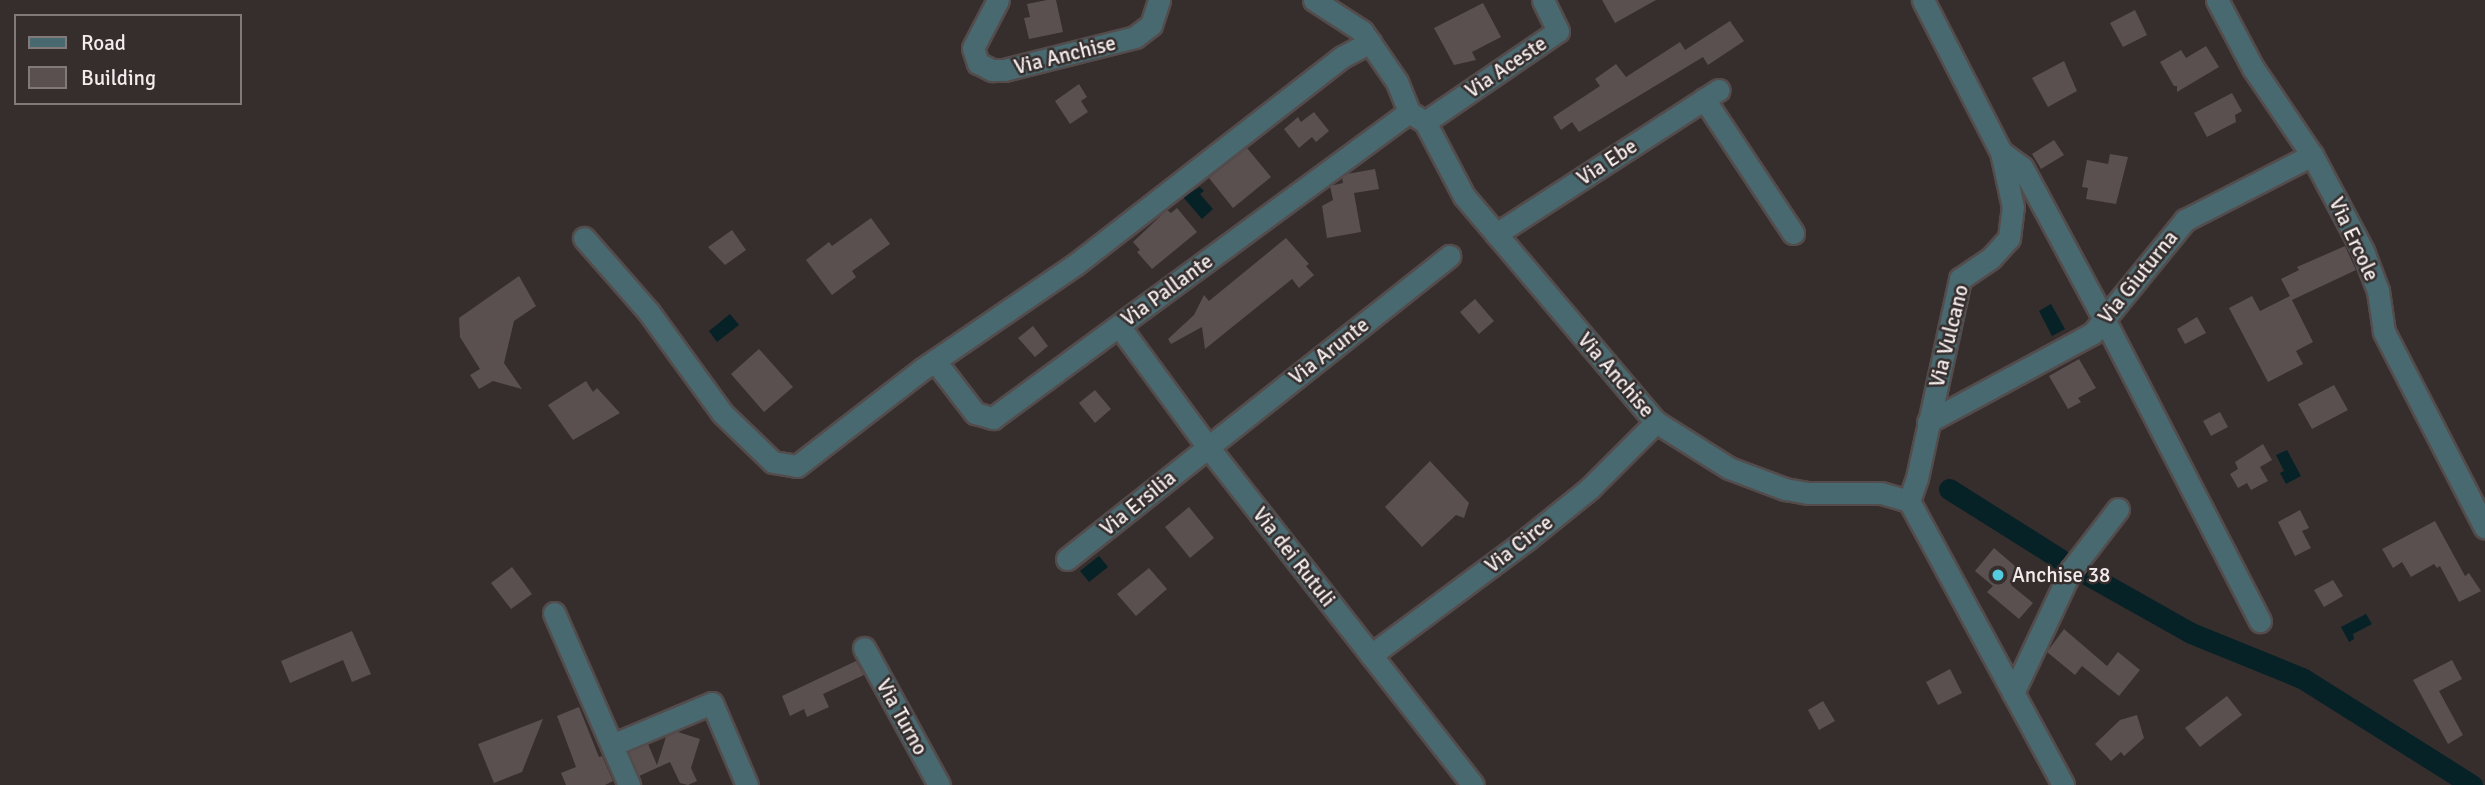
<!DOCTYPE html>
<style>
body{margin:0}
#map{position:relative;width:2485px;height:785px;overflow:hidden;background:#362d2d;font-family:Signika,sans-serif}
div>[style]{position:absolute}
[style*='--x']{left:calc(var(--x)*1px);top:calc(var(--y)*1px);width:calc(var(--w)*1px);rotate:calc(var(--a)*1deg)}
.water>*{inset:0;background:#062227}
.canal>*{height:21px;margin:-10.5px;padding:0 10.5px;transform-origin:10.5px;border-radius:10.5px;background:#062227}
.building>*{inset:0;background:#5b5050}
.roads{filter:drop-shadow(2px 0 #544c4c) drop-shadow(-2px 0 #544c4c) drop-shadow(0 2px #544c4c) drop-shadow(0 -2px #544c4c)}
.street>*{height:21px;margin:-10.5px;padding:0 10.5px;transform-origin:10.5px;border-radius:10.5px;background:#48696f}
.dots>*{width:19px;height:19px;translate:-50% -50%;box-sizing:border-box;border:4px solid #362d2d;border-radius:50%}
span{translate:-50% -50%;white-space:nowrap;text-align:center;line-height:1.15;-webkit-text-stroke:5px #362d2d;paint-order:stroke}
.street-label{font-size:21px;color:#f3ecec}
.poi-label{font-size:21px;color:#f3ecec}
.left{translate:0 -50%;text-align:left}
.legend{position:absolute;left:14px;top:14px;width:228px;height:91px;box-sizing:border-box;background:#362d2d;border:2px solid #827979;margin:0;padding:9px 12px;list-style:none;font-size:21px;color:#f3ecec}
.legend li{display:flex;align-items:center;gap:14px;height:35px}
.legend b{width:35px;border:2px solid #827979}
</style>
<div id="map">
<div class="water">
<div style="clip-path:polygon(1200px 187px,1204px 191px,1200px 194px,1213px 209px,1202px 219px,1183px 197px)"></div>
<div style="clip-path:polygon(2051px 304px,2065px 329px,2052px 336px,2039px 311px)"></div>
<div style="clip-path:polygon(730px 314px,739px 325px,717px 342px,709px 331px)"></div>
<div style="clip-path:polygon(2287px 450px,2301px 476px,2286px 484px,2280px 473px,2284px 471px,2276px 455px)"></div>
<div style="clip-path:polygon(1099px 556px,1108px 567px,1089px 582px,1080px 571px)"></div>
<div style="clip-path:polygon(2366px 614px,2372px 624px,2353px 634px,2354px 639px,2349px 642px,2341px 627px)"></div>
</div>
<div class="canal">
<div style="--x:1949;--y:489;--w:131;--a:32.2"></div>
<div style="--x:2088;--y:575;--w:118;--a:29.4"></div>
<div style="--x:2191;--y:633;--w:120;--a:22.1"></div>
<div style="--x:2302;--y:678;--w:201;--a:32.2"></div>
</div>
<div class="building">
<div style="clip-path:polygon(1047px 0,1056px 0,1063px 32px,1029px 39px,1024px 18px,1030px 17px,1027px 4px)"></div>
<div style="clip-path:polygon(1602px 0,1656px 0,1615px 23px)"></div>
<div style="clip-path:polygon(1483px 3px,1501px 37px,1472px 52px,1476px 60px,1454px 65px,1434px 28px)"></div>
<div style="clip-path:polygon(2135px 10px,2147px 35px,2123px 47px,2110px 23px)"></div>
<div style="clip-path:polygon(1730px 21px,1744px 41px,1708px 65px,1703px 57px,1579px 132px,1572px 122px,1561px 130px,1553px 117px,1600px 86px,1595px 79px,1616px 64px,1626px 77px,1680px 42px,1685px 50px)"></div>
<div style="clip-path:polygon(2206px 46px,2219px 67px,2177px 92px,2177px 86px,2174px 86px,2160px 62px,2181px 50px,2186px 58px)"></div>
<div style="clip-path:polygon(2064px 61px,2077px 91px,2048px 107px,2032px 78px)"></div>
<div style="clip-path:polygon(1079px 84px,1087px 97px,1081px 101px,1088px 112px,1070px 124px,1055px 101px)"></div>
<div style="clip-path:polygon(2232px 93px,2242px 111px,2235px 115px,2236px 122px,2207px 137px,2194px 113px)"></div>
<div style="clip-path:polygon(1314px 112px,1329px 131px,1316px 142px,1312px 137px,1299px 148px,1284px 129px,1298px 117px,1301px 122px)"></div>
<div style="clip-path:polygon(2054px 140px,2064px 155px,2041px 169px,2032px 154px)"></div>
<div style="clip-path:polygon(1247px 148px,1271px 177px,1233px 208px,1209px 178px)"></div>
<div style="clip-path:polygon(2110px 154px,2128px 157px,2116px 204px,2086px 199px,2088px 188px,2082px 187px,2087px 160px,2108px 164px)"></div>
<div style="clip-path:polygon(1375px 169px,1379px 189px,1354px 193px,1361px 232px,1327px 238px,1322px 206px,1333px 200px,1330px 186px,1343px 183px,1342px 177px,1347px 174px)"></div>
<div style="clip-path:polygon(1177px 208px,1197px 232px,1152px 269px,1137px 252px,1140px 250px,1133px 242px,1167px 210px,1171px 213px)"></div>
<div style="clip-path:polygon(871px 218px,890px 244px,852px 271px,856px 277px,832px 295px,806px 260px,829px 242px,832px 246px)"></div>
<div style="clip-path:polygon(732px 230px,746px 250px,725px 265px,708px 247px)"></div>
<div style="clip-path:polygon(1286px 238px,1309px 264px,1306px 266px,1314px 275px,1299px 288px,1292px 279px,1205px 349px,1202px 327px,1171px 344px,1168px 339px,1194px 315px,1204px 295px,1209px 301px)"></div>
<div style="clip-path:polygon(2345px 246px,2356px 270px,2292px 300px,2313px 342px,2296px 351px,2303px 364px,2268px 382px,2229px 308px,2252px 296px,2260px 311px,2290px 296px,2281px 279px,2299px 270px,2297px 267px)"></div>
<div style="clip-path:polygon(519px 276px,536px 306px,514px 321px,504px 363px,522px 389px,493px 381px,479px 389px,470px 375px,480px 369px,460px 337px,459px 318px)"></div>
<div style="clip-path:polygon(1475px 299px,1494px 321px,1479px 334px,1460px 312px)"></div>
<div style="clip-path:polygon(2197px 317px,2206px 333px,2185px 344px,2177px 329px)"></div>
<div style="clip-path:polygon(1033px 326px,1048px 346px,1035px 357px,1018px 338px)"></div>
<div style="clip-path:polygon(759px 349px,793px 387px,764px 412px,731px 374px)"></div>
<div style="clip-path:polygon(2079px 359px,2096px 388px,2078px 398px,2081px 402px,2068px 409px,2049px 376px)"></div>
<div style="clip-path:polygon(586px 381px,593px 392px,597px 388px,620px 413px,573px 440px,548px 405px)"></div>
<div style="clip-path:polygon(2334px 385px,2348px 410px,2312px 429px,2298px 404px)"></div>
<div style="clip-path:polygon(1095px 390px,1111px 409px,1095px 423px,1079px 403px)"></div>
<div style="clip-path:polygon(2220px 412px,2228px 427px,2211px 436px,2203px 421px)"></div>
<div style="clip-path:polygon(2263px 444px,2272px 460px,2260px 467px,2268px 481px,2251px 490px,2247px 483px,2238px 488px,2230px 474px,2238px 469px,2235px 462px)"></div>
<div style="clip-path:polygon(1430px 461px,1469px 503px,1464px 518px,1456px 515px,1422px 547px,1385px 507px)"></div>
<div style="clip-path:polygon(1189px 507px,1214px 538px,1190px 558px,1165px 527px)"></div>
<div style="clip-path:polygon(2300px 510px,2309px 528px,2302px 531px,2311px 548px,2295px 556px,2278px 522px)"></div>
<div style="clip-path:polygon(2435px 521px,2465px 576px,2469px 573px,2481px 591px,2459px 602px,2440px 566px,2437px 568px,2434px 564px,2411px 577px,2402px 562px,2393px 568px,2382px 549px)"></div>
<div style="clip-path:polygon(1994px 548px,2022px 572px,2011px 585px,2033px 603px,2019px 619px,1987px 592px,1993px 586px,1975px 571px)"></div>
<div style="clip-path:polygon(512px 567px,532px 594px,511px 609px,491px 583px)"></div>
<div style="clip-path:polygon(1149px 568px,1167px 589px,1136px 616px,1117px 594px)"></div>
<div style="clip-path:polygon(2333px 580px,2343px 596px,2324px 607px,2314px 590px)"></div>
<div style="clip-path:polygon(2064px 629px,2107px 666px,2118px 652px,2140px 670px,2119px 696px,2082px 666px,2075px 675px,2047px 652px)"></div>
<div style="clip-path:polygon(352px 631px,371px 674px,352px 682px,343px 660px,290px 683px,281px 661px)"></div>
<div style="clip-path:polygon(2452px 660px,2462px 679px,2439px 691px,2463px 735px,2448px 744px,2413px 680px)"></div>
<div style="clip-path:polygon(856px 661px,864px 675px,823px 694px,829px 707px,807px 717px,804px 709px,790px 716px,782px 696px)"></div>
<div style="clip-path:polygon(1950px 669px,1962px 693px,1938px 705px,1926px 682px)"></div>
<div style="clip-path:polygon(2227px 696px,2242px 715px,2200px 747px,2185px 728px)"></div>
<div style="clip-path:polygon(1823px 701px,1835px 721px,1819px 730px,1808px 710px)"></div>
<div style="clip-path:polygon(579px 707px,599px 757px,602px 756px,613px 781px,605px 785px,566px 785px,561px 773px,576px 767px,557px 716px)"></div>
<div style="clip-path:polygon(2137px 715px,2144px 738px,2124px 756px,2121px 752px,2111px 761px,2095px 744px,2120px 720px)"></div>
<div style="clip-path:polygon(543px 719px,522px 772px,494px 783px,478px 744px)"></div>
<div style="clip-path:polygon(678px 732px,700px 739px,691px 768px,697px 781px,688px 785px,680px 783px,670px 762px,639px 776px,629px 752px,648px 744px,657px 765px,666px 737px)"></div>
</div>
<div class="roads">
<div class="street">
<div style="--x:998;--y:0;--w:54;--a:117.5"></div>
<div style="--x:973;--y:48;--w:16;--a:72"></div>
<div style="--x:978;--y:63;--w:16;--a:27"></div>
<div style="--x:992;--y:70;--w:12;--a:0"></div>
<div style="--x:1004;--y:70;--w:135;--a:-14.1"></div>
<div style="--x:1135;--y:37;--w:20;--a:-37"></div>
<div style="--x:1151;--y:25;--w:26;--a:-72"></div>
<div style="--x:1314;--y:0;--w:57;--a:32.9"></div>
<div style="--x:1362;--y:31;--w:62;--a:55.5"></div>
<div style="--x:1397;--y:82;--w:32;--a:68"></div>
<div style="--x:1409;--y:112;--w:19;--a:32"></div>
<div style="--x:1425;--y:122;--w:84;--a:62.2"></div>
<div style="--x:1464;--y:196;--w:297;--a:49.7"></div>
<div style="--x:1656;--y:422;--w:86;--a:32.2"></div>
<div style="--x:1729;--y:468;--w:60;--a:20.6"></div>
<div style="--x:1785;--y:489;--w:23;--a:10"></div>
<div style="--x:1808;--y:493;--w:73;--a:0"></div>
<div style="--x:1881;--y:493;--w:29;--a:16"></div>
<div style="--x:1909;--y:501;--w:323;--a:61.5"></div>
<div style="--x:2217;--y:0;--w:77;--a:62.1"></div>
<div style="--x:2253;--y:68;--w:105;--a:55.9"></div>
<div style="--x:2312;--y:155;--w:109;--a:62"></div>
<div style="--x:2363;--y:251;--w:43;--a:69.4"></div>
<div style="--x:2378;--y:291;--w:41;--a:81.7"></div>
<div style="--x:2384;--y:332;--w:220;--a:62.7"></div>
<div style="--x:1704;--y:99;--w:161;--a:56.4"></div>
<div style="--x:1425;--y:122;--w:161;--a:-34.4"></div>
<div style="--x:1558;--y:31;--w:34;--a:-116"></div>
<div style="--x:2001;--y:152;--w:26;--a:36"></div>
<div style="--x:2022;--y:167;--w:173;--a:61.7"></div>
<div style="--x:2104;--y:319;--w:340;--a:62.7"></div>
<div style="--x:1496;--y:234;--w:265;--a:-32.9"></div>
<div style="--x:584;--y:238;--w:97;--a:48.8"></div>
<div style="--x:648;--y:311;--w:126;--a:54"></div>
<div style="--x:722;--y:413;--w:71;--a:43.9"></div>
<div style="--x:773;--y:462;--w:24;--a:9"></div>
<div style="--x:797;--y:466;--w:160;--a:-37.7"></div>
<div style="--x:924;--y:368;--w:184;--a:-34.4"></div>
<div style="--x:1076;--y:264;--w:337;--a:-37.9"></div>
<div style="--x:1342;--y:57;--w:32;--a:-28"></div>
<div style="--x:1119;--y:326;--w:150;--a:53.7"></div>
<div style="--x:1208;--y:447;--w:429;--a:51.9"></div>
<div style="--x:935;--y:361;--w:66;--a:52.4"></div>
<div style="--x:975;--y:413;--w:19;--a:16"></div>
<div style="--x:993;--y:418;--w:516;--a:-36.34"></div>
<div style="--x:1928;--y:422;--w:187;--a:-28.3"></div>
<div style="--x:2093;--y:333;--w:146;--a:-50.8"></div>
<div style="--x:2185;--y:220;--w:143;--a:-27.1"></div>
<div style="--x:1909;--y:501;--w:24;--a:-71"></div>
<div style="--x:1917;--y:478;--w:204;--a:-77.8"></div>
<div style="--x:1960;--y:279;--w:37;--a:-34"></div>
<div style="--x:1991;--y:258;--w:27;--a:-48"></div>
<div style="--x:2009;--y:238;--w:31;--a:-83"></div>
<div style="--x:2013;--y:207;--w:56;--a:-102.3"></div>
<div style="--x:2001;--y:152;--w:171;--a:-117.2"></div>
<div style="--x:1067;--y:559;--w:488;--a:-38.4"></div>
<div style="--x:554;--y:613;--w:188;--a:66.4"></div>
<div style="--x:864;--y:648;--w:156;--a:61.3"></div>
<div style="--x:1371;--y:655;--w:194;--a:-36.6"></div>
<div style="--x:1527;--y:539;--w:80;--a:-38.9"></div>
<div style="--x:1589;--y:489;--w:95;--a:-45"></div>
<div style="--x:2013;--y:693;--w:136;--a:-64.8"></div>
<div style="--x:2071;--y:570;--w:77;--a:-52.4"></div>
<div style="--x:612;--y:745;--w:108;--a:-22.8"></div>
<div style="--x:712;--y:703;--w:89;--a:66.9"></div>
</div>
</div>
<div class="dots">
<div style="left:1998px;top:575px;background:#54cade"></div>
</div>
<div class="street-label">
<span style="left:1065px;top:55px;rotate:-14deg">Via Anchise</span>
<span style="left:1506px;top:67px;rotate:-34deg">Via Aceste</span>
<span style="left:1607px;top:162px;rotate:-33deg">Via Ebe</span>
<span style="left:2354px;top:239px;rotate:65deg">Via Ercole</span>
<span style="left:2138px;top:277px;rotate:-51deg">Via Giuturna</span>
<span style="left:1167px;top:290px;rotate:-36deg">Via Pallante</span>
<span style="left:1949px;top:336px;rotate:-76deg">Via Vulcano</span>
<span style="left:1329px;top:351px;rotate:-38deg">Via Arunte</span>
<span style="left:1616px;top:375px;rotate:49deg">Via Anchise</span>
<span style="left:1138px;top:503px;rotate:-39deg">Via Ersilia</span>
<span style="left:1519px;top:544px;rotate:-38deg">Via Circe</span>
<span style="left:1294px;top:557px;rotate:52deg">Via dei Rutuli</span>
<span style="left:902px;top:717px;rotate:61deg">Via Turno</span>
</div>
<div class="poi-label">
<span class="left" style="left:2012px;top:575px">Anchise 38</span>
</div>
<ul class="legend">
<li><b style="height:9px;background:#48696f"></b>Road</li>
<li><b style="height:19px;background:#5b5050"></b>Building</li>
</ul>
</div>
